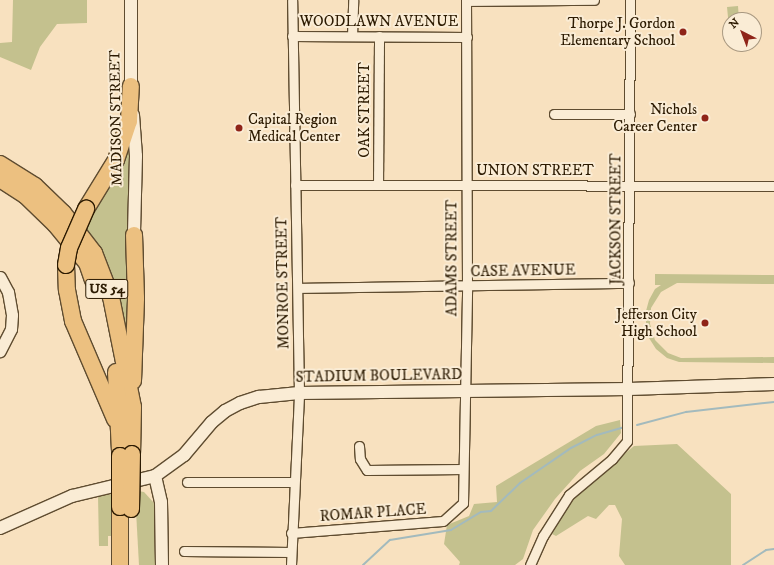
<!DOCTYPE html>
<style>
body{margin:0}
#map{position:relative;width:774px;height:565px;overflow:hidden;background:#f8e1bf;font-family:"IM FELL DW Pica",serif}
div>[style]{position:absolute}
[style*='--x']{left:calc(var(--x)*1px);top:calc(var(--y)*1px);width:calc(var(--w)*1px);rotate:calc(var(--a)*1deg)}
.green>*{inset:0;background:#c4c18e}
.stream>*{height:2px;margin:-1px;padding:0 1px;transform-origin:1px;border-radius:1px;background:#a3babd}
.roads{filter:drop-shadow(1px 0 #5f4c30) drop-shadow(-1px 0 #5f4c30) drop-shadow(0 1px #5f4c30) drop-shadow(0 -1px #5f4c30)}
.minor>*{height:9px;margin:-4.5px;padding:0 4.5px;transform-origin:4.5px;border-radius:4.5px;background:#faecd5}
.tertiary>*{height:11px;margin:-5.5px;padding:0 5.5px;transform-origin:5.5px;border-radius:5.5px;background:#faecd5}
.secondary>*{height:12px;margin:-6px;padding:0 6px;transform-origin:6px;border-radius:6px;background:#faecd5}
.motorway>*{height:16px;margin:-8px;padding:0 8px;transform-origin:8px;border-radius:8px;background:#ecc080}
.bridges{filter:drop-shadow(1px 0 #2c1a01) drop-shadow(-1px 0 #2c1a01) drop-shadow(0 1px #2c1a01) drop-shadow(0 -1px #2c1a01)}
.motorway-bridge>*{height:16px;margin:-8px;padding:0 8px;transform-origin:8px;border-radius:8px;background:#ecc080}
.dots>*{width:11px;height:11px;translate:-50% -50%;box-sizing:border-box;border:2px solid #faecd5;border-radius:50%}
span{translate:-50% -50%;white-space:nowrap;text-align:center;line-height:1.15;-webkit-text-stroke:4px #faecd5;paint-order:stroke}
.shield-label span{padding:1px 3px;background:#faecd5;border:1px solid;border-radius:3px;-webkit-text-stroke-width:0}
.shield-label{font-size:14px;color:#2c1a01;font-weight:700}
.street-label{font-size:15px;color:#2c1a01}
.poi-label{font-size:15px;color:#2c1a01}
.right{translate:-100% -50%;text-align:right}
.left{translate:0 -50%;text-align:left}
.north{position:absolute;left:722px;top:12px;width:40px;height:40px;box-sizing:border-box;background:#faecd5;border:1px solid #a89880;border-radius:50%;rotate:318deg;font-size:11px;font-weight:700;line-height:16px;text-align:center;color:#2c1a01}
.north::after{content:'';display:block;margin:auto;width:14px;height:18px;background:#8f2418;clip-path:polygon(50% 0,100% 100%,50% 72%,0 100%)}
</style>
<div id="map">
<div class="green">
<div style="clip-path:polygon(13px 0,87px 0,87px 23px,57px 24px,40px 47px,31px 70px,0 57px,0 43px,12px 42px)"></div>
<div style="clip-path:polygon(738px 6px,739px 20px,730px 20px,730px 38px,727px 7px)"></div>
<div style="clip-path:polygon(132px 135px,132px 351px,81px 225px)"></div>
<div style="clip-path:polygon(655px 274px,774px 275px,774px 284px,677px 283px,661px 292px,651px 308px,650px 324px,655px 340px,668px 353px,681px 358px,774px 357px,774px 363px,679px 362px,667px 358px,656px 349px,649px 338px,646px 324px,646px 311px,649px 300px,655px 289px,661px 285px,655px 285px)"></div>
<div style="clip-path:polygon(620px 420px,621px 433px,604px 454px,580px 471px,555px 499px,533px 530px,523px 559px,515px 565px,459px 565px,460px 562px,444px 544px,447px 525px,469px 516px,474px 504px,497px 502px,496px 486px,596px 426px)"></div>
<div style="clip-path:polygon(677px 444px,731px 494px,731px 565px,625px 565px,619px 556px,622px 519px,615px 505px,609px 505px,596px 519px,588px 516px,556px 536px,552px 534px,569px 505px,589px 483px,634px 446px)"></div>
<div style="clip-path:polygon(138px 491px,144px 492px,154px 503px,155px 565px,139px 565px,136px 511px)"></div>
<div style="clip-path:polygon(113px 494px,111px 536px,108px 536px,108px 546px,99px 546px,98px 496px)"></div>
</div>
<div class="stream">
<div style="--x:637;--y:425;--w:51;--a:-14.9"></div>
<div style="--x:686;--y:412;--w:89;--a:-6.5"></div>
<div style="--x:363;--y:565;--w:37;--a:-43"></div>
<div style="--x:390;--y:540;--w:62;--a:-9.3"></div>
<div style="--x:451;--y:530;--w:35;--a:-31"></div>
<div style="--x:481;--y:512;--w:10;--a:-6"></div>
<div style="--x:491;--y:511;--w:40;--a:-44"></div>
<div style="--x:520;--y:483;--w:62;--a:-34.5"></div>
<div style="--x:571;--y:448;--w:29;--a:-27"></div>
<div style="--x:597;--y:435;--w:26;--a:-16"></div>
<div style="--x:743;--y:565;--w:27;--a:-33"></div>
<div style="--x:766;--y:550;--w:8;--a:-7"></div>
</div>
<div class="roads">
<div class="minor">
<div style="--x:467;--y:1;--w:127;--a:-0.5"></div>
<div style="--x:292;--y:36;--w:175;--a:0.3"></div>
<div style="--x:352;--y:36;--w:36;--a:-88"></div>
<div style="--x:554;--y:114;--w:76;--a:0"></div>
<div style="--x:295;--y:185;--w:479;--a:0.1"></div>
<div style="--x:378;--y:185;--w:149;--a:-89.6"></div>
<div style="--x:298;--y:288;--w:331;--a:-0.9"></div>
<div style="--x:359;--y:446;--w:13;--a:86"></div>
<div style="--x:360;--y:459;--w:13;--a:58"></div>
<div style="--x:367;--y:470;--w:96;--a:-0.6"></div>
<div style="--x:187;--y:482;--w:107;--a:0"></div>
<div style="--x:291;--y:533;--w:152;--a:-4.5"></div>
<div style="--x:443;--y:521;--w:27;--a:-42"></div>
<div style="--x:463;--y:503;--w:217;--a:-88.9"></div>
<div style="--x:467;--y:286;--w:286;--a:-90.2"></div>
<div style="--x:184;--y:551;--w:107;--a:0.5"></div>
<div style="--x:291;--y:565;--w:172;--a:-87.3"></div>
<div style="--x:299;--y:393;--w:393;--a:-91"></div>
<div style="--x:530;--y:565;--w:32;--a:-66"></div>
<div style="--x:543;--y:536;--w:49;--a:-57.6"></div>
<div style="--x:569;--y:495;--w:56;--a:-39.9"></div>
<div style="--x:612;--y:459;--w:23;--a:-50"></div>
<div style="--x:627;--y:441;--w:441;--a:-89.6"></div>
</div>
<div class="tertiary">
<div style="--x:0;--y:277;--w:17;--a:62"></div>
<div style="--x:8;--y:292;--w:23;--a:80"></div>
<div style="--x:12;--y:315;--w:14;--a:94"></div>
<div style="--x:11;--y:329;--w:25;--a:117"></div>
</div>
<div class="secondary">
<div style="--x:131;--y:95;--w:95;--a:-90"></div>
<div style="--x:133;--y:115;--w:41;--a:85.8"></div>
<div style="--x:136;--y:156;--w:79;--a:91.5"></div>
<div style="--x:155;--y:476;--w:27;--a:77"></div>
<div style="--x:161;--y:502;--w:63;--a:89.1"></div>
<div style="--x:0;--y:528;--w:79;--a:-24"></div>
<div style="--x:72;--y:496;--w:85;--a:-13.5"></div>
<div style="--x:155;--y:476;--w:36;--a:-36"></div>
<div style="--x:184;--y:455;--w:43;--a:-49.7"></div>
<div style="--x:212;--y:422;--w:17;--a:-40"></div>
<div style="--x:225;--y:411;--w:17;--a:-28"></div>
<div style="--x:240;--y:403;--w:20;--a:-18"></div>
<div style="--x:259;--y:397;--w:40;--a:-5.7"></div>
<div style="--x:299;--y:393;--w:330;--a:-0.7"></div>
<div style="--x:629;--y:389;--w:145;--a:-2"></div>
</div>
<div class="motorway">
<div style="--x:0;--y:164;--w:41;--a:32.2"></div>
<div style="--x:35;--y:186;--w:39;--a:44"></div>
<div style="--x:63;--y:213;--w:51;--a:52.2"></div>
<div style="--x:94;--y:253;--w:47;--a:68.9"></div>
<div style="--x:111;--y:297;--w:112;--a:78.7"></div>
<div style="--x:133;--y:407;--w:47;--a:91.2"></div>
<div style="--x:0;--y:179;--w:30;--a:33"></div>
<div style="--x:25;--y:195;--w:42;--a:44"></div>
<div style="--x:55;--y:224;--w:50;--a:50.6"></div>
<div style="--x:87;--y:263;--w:18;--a:71"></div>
<div style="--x:86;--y:209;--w:57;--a:-58.5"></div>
<div style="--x:116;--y:160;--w:41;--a:-71.6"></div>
<div style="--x:129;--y:121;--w:35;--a:-87"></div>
<div style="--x:66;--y:265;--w:25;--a:88"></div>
<div style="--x:67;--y:290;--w:32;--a:79"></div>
<div style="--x:73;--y:321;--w:107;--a:66.8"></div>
<div style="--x:116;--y:372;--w:80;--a:87.1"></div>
<div style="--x:133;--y:381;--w:83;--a:-87.9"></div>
<div style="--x:136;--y:298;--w:63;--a:-91.8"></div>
<div style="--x:120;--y:507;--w:58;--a:90"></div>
</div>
</div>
<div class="bridges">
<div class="motorway-bridge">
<div style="--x:66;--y:265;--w:17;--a:-80"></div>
<div style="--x:69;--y:248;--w:43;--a:-66.4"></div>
<div style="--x:120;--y:507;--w:51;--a:-90"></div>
<div style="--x:131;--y:509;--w:55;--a:-89"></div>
</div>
</div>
<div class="dots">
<div style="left:683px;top:32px;background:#8f2418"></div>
<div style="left:705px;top:118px;background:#8f2418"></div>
<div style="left:239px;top:128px;background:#8f2418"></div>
<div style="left:705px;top:323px;background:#8f2418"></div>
</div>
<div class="shield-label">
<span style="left:107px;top:289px">US 54</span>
</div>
<div class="street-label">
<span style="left:379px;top:22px">WOODLAWN AVENUE</span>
<span style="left:365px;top:110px;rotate:-90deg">OAK STREET</span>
<span style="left:116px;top:118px;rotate:-91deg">MADISON STREET</span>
<span style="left:535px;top:171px">UNION STREET</span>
<span style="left:616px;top:219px;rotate:-90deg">JACKSON STREET</span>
<span style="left:452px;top:258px;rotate:-90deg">ADAMS STREET</span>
<span style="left:523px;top:271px;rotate:-1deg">CASE AVENUE</span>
<span style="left:283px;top:283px;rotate:-91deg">MONROE STREET</span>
<span style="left:379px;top:376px;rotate:-1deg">STADIUM BOULEVARD</span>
<span style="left:373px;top:513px;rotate:-4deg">ROMAR PLACE</span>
</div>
<div class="poi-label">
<span class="right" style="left:675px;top:32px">Thorpe J. Gordon<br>Elementary School</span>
<span class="right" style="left:697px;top:118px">Nichols<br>Career Center</span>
<span class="left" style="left:248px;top:128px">Capital Region<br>Medical Center</span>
<span class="right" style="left:697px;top:323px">Jefferson City<br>High School</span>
</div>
<div class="north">N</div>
</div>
